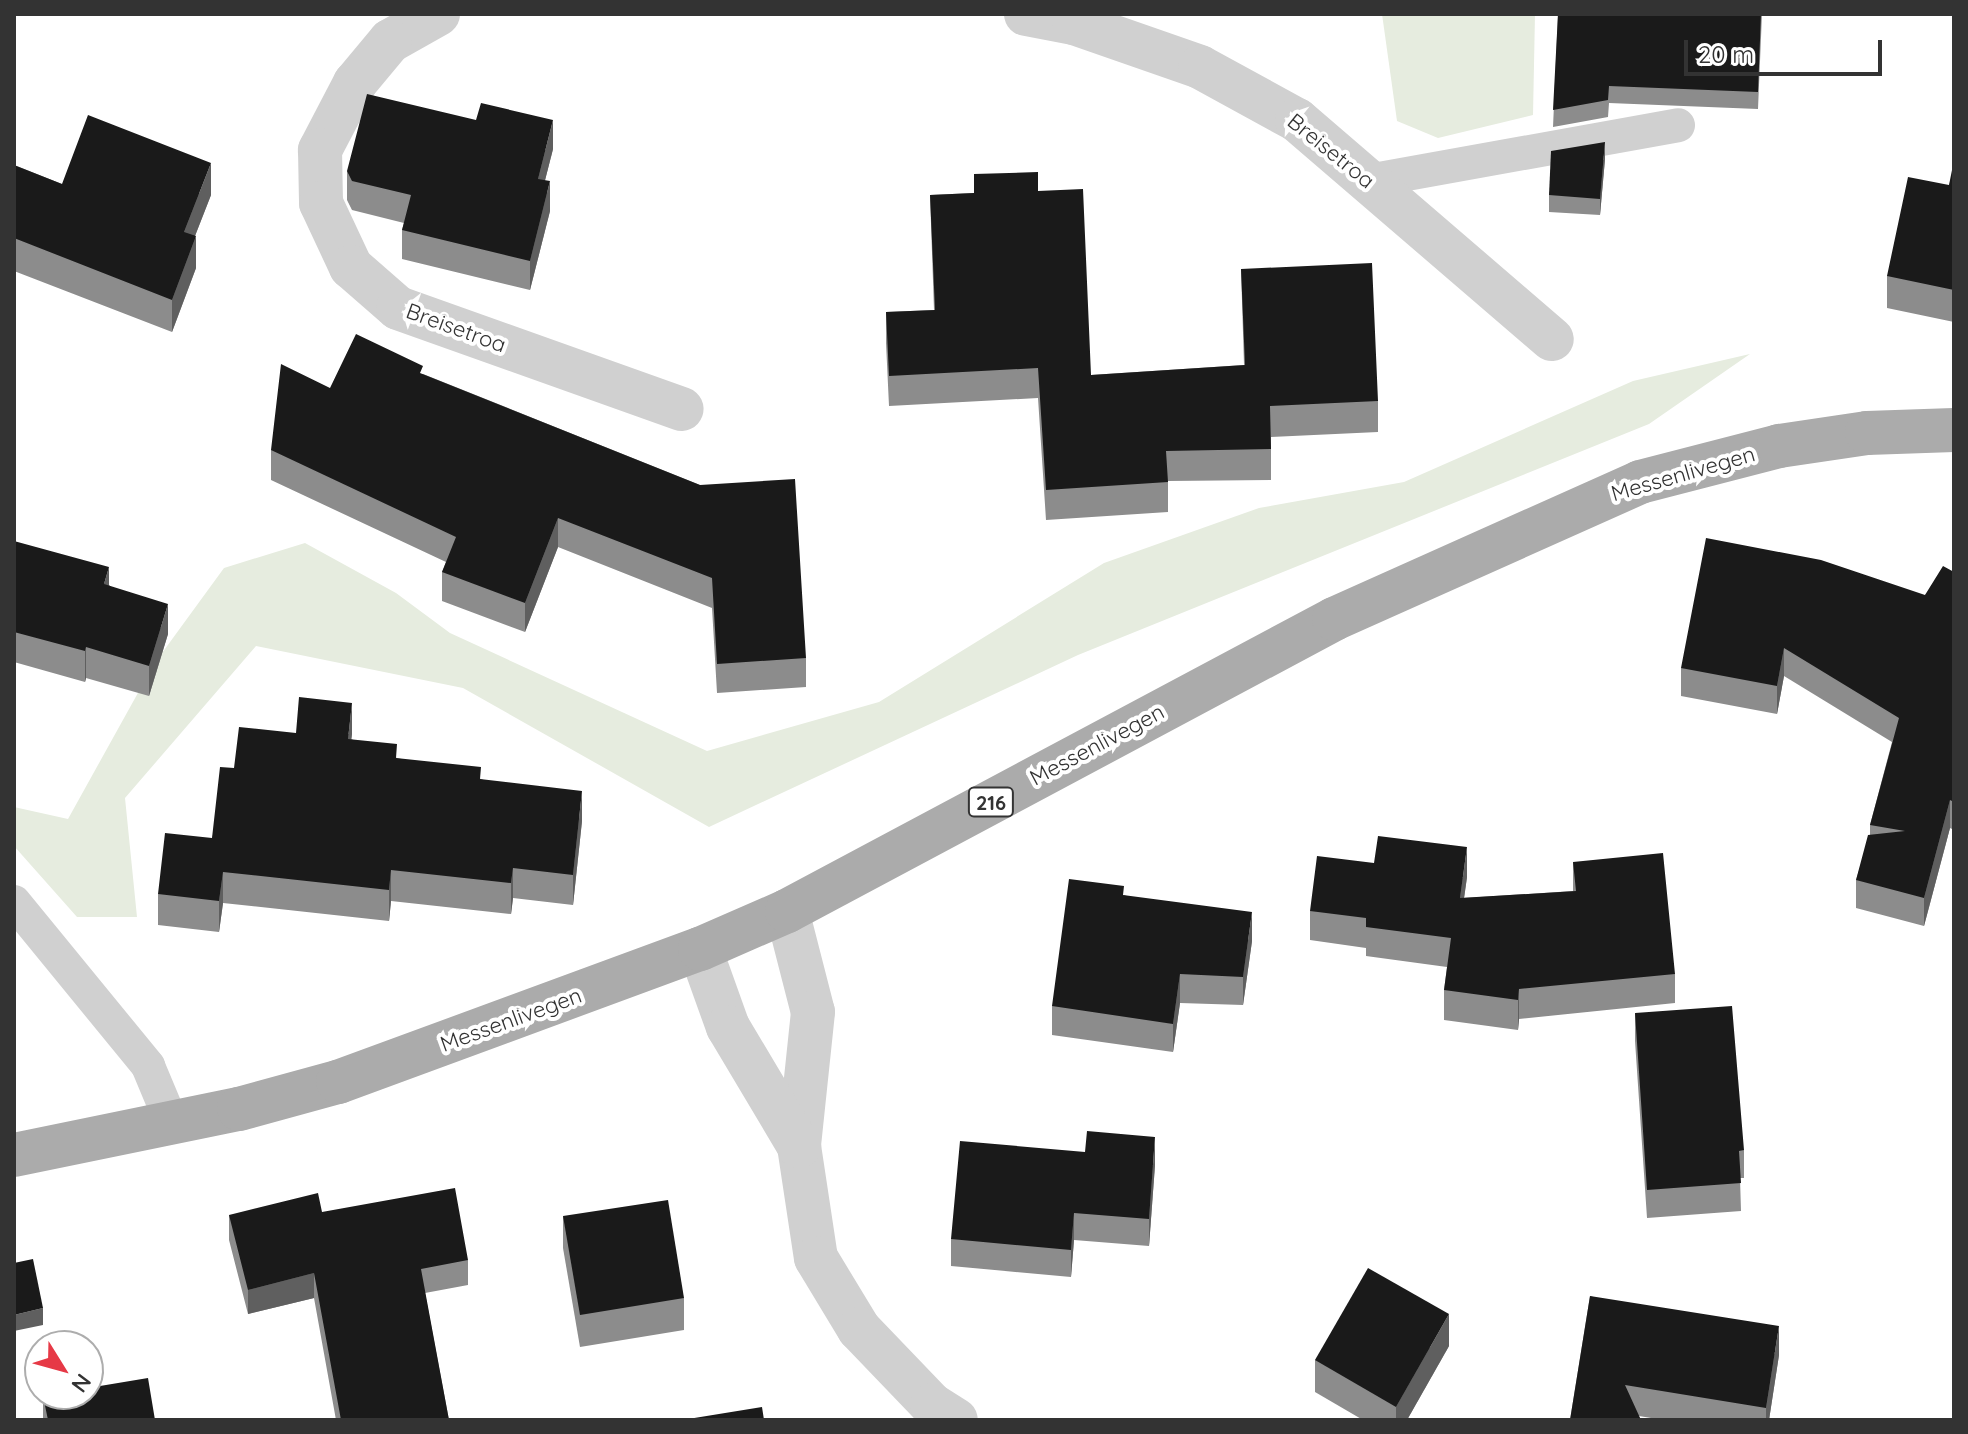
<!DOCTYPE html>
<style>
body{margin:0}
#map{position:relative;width:1968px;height:1434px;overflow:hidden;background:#fff;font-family:Quicksand,sans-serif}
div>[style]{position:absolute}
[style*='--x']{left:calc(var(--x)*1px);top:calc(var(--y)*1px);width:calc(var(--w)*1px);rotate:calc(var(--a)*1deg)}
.green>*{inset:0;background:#e6ecdf}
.lane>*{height:34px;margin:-17px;padding:0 17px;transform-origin:17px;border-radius:17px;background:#d0d0d0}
.street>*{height:44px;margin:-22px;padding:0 22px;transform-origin:22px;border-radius:22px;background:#d0d0d0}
.primary>*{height:44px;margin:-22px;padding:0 22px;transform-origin:22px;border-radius:22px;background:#ababab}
.wall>*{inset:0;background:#8c8c8c}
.shaded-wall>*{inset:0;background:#5f5f5f}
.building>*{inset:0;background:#1a1a1a}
span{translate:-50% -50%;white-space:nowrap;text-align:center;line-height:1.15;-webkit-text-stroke:8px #fff;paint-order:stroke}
.shield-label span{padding:2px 6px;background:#fff;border:2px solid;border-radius:6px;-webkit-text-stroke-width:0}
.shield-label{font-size:20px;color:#333;font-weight:700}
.street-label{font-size:22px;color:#333}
.frame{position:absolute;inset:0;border:16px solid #333;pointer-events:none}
.north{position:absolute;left:24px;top:1330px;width:80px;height:80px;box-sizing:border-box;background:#fff;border:2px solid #adadad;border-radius:50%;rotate:127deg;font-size:22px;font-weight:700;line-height:32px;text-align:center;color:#333}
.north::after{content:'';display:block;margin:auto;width:28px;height:36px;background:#e63946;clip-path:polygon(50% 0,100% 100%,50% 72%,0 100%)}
.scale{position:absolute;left:1684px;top:40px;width:198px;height:36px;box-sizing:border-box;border:4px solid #333;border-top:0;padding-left:10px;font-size:24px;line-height:28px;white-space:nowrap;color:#333;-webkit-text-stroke:6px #fff;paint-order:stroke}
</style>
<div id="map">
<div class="green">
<div style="clip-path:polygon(1382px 14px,1535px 14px,1533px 115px,1438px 138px,1397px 121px)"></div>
<div style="clip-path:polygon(1750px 354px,1649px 424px,1078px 655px,709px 827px,463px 688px,256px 646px,125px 798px,137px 917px,77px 917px,14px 846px,14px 807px,68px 819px,154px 664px,224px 568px,305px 543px,396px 593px,450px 633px,707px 751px,879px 702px,1104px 563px,1259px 508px,1404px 482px,1633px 381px)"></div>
</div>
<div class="lane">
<div style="--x:1368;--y:181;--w:315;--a:-10.2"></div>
<div style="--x:14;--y:902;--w:212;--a:50.7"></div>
<div style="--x:148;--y:1066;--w:60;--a:67.3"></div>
</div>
<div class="street">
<div style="--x:438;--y:14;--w:55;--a:150.6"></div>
<div style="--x:390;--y:41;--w:55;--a:129.8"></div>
<div style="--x:355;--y:83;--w:76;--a:117.6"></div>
<div style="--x:320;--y:150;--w:53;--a:88.9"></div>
<div style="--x:321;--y:203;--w:71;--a:64.9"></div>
<div style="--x:351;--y:267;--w:62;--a:41.1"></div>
<div style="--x:398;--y:308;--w:301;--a:19.6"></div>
<div style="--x:1026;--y:14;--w:49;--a:10.6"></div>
<div style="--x:1074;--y:23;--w:133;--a:19.2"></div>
<div style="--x:1200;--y:67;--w:111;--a:28.7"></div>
<div style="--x:1297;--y:120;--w:336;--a:40.7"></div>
<div style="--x:787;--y:911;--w:104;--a:75.6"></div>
<div style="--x:813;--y:1012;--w:135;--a:96"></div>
<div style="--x:799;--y:1146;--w:113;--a:81.4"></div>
<div style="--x:816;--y:1258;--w:83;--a:58.8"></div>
<div style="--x:859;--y:1329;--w:105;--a:46.2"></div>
<div style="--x:932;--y:1405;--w:28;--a:32"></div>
<div style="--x:700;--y:949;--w:83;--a:70.3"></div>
<div style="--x:728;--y:1027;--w:139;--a:59.2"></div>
</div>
<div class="primary">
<div style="--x:14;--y:1155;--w:230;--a:-11.6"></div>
<div style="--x:239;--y:1109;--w:103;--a:-15.3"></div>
<div style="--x:338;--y:1082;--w:386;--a:-20.2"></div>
<div style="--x:700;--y:949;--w:95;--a:-23.6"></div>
<div style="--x:787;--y:911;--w:620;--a:-28.09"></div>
<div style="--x:1334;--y:619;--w:335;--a:-24.1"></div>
<div style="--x:1640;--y:482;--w:144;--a:-14.5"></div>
<div style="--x:1779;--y:446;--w:89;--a:-8.4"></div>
<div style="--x:1867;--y:433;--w:87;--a:-2"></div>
</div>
<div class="wall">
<div style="clip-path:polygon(1558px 14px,1762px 14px,1758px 109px,1609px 103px,1608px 117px,1553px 127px)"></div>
<div style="clip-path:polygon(553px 149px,545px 180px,550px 211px,530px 290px,402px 259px,402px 230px,404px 223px,352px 210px,347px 200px,347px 171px)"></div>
<div style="clip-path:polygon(1605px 159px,1600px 215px,1549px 212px,1549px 195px)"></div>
<div style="clip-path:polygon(14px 165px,62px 184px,211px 195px,195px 236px,196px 268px,172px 332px,14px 271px)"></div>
<div style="clip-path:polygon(1954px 170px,1954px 322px,1887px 308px,1887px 276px,1949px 185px)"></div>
<div style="clip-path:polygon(974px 174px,1038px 191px,1091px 375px,1244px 365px,1241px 269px,1378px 401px,1378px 432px,1271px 437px,1271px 480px,1168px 481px,1168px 512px,1046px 520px,1038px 398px,889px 406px,886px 343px,886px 312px,934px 310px,930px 195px,974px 193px)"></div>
<div style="clip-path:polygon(423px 374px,700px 485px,806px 658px,806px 687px,717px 693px,712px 608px,558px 547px,525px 632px,442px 601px,442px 572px,446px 562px,271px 480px,271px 450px,330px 388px)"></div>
<div style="clip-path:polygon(14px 541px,109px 585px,168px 634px,149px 696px,86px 678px,85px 682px,14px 662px)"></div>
<div style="clip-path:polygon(1954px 572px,1954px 830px,1950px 828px,1924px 926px,1856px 908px,1856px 880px,1870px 835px,1870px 825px,1892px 742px,1784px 676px,1777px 714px,1681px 696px,1681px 668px,1925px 595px)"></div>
<div style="clip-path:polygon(296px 733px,352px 734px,351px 739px,397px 758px,481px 779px,582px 821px,573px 905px,513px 898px,511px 914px,391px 901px,389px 921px,223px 903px,219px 932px,158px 925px,158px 894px,212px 838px,234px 768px)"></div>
<div style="clip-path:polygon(1573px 862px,1675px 974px,1675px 1003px,1519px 1019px,1518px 1030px,1444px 1020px,1444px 990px,1447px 967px,1366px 956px,1366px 948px,1310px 940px,1310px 911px,1467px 877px,1464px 898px,1573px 891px)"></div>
<div style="clip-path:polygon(1124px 895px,1252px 941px,1243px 1005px,1180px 1003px,1173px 1052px,1052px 1035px,1052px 1006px)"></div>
<div style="clip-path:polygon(1635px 1013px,1744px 1150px,1744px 1178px,1740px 1178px,1741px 1211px,1647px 1218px,1635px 1041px)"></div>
<div style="clip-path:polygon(1155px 1165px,1149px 1246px,1074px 1240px,1071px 1277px,951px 1266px,951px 1239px)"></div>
<div style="clip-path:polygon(322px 1212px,468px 1260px,468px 1285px,425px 1293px,449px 1420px,336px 1420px,314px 1298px,248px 1314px,229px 1240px,229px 1215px)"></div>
<div style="clip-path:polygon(563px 1216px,684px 1298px,684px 1330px,580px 1347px,563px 1248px)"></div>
<div style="clip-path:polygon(1590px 1296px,1779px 1355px,1769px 1420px,1663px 1420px,1639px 1416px,1570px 1420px)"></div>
<div style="clip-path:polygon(1449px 1346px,1407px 1420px,1363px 1420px,1315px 1392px,1315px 1360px)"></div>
<div style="clip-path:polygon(43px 1396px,155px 1420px,43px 1420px)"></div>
</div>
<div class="shaded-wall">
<div style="clip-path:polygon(553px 120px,553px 149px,538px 208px,538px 179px)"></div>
<div style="clip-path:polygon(1605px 142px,1605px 159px,1600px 215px,1600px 199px)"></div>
<div style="clip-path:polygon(211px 163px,211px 195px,184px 264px,184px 232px)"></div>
<div style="clip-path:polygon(550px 181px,550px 211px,530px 290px,530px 261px)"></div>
<div style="clip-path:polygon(196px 236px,196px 268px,172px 332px,172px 300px)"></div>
<div style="clip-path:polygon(558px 518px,558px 547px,525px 632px,525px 603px)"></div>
<div style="clip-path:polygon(109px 567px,109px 598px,104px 584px)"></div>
<div style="clip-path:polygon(168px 604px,168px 634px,149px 696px,149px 666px)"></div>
<div style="clip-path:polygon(86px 647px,86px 678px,85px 682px,85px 651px)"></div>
<div style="clip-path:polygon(1784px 648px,1784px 676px,1777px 714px,1777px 686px)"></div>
<div style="clip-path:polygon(352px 703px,352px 734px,348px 770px,348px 739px)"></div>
<div style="clip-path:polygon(582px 791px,582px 821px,573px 905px,573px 875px)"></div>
<div style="clip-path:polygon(1950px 800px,1950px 828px,1924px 926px,1924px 898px)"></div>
<div style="clip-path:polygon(1467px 847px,1467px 877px,1460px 927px,1460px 898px)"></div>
<div style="clip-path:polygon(513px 868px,513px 898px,511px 914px,511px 883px)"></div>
<div style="clip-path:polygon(391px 870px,391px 901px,389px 921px,389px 890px)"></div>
<div style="clip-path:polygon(223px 872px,223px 903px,219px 932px,219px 901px)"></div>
<div style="clip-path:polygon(1252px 912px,1252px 941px,1243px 1005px,1243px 977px)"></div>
<div style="clip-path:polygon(1180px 974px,1180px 1003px,1173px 1052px,1173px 1024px)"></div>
<div style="clip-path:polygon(1519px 989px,1519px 1019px,1518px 1030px,1518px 1000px)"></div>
<div style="clip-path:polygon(1155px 1137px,1155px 1165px,1149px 1246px,1149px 1219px)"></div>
<div style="clip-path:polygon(1074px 1213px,1074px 1240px,1071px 1277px,1071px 1250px)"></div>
<div style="clip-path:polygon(314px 1273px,314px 1298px,248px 1314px,248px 1290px)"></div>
<div style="clip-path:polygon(43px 1308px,43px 1325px,14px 1331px,14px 1315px)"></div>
<div style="clip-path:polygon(1449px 1314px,1449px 1346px,1407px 1420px,1396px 1420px,1396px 1407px)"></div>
<div style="clip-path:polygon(1779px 1326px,1779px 1355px,1769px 1420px,1766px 1420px,1766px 1408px)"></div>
</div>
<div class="building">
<div style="clip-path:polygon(1558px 14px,1761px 14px,1758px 92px,1609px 86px,1608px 100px,1553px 110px)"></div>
<div style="clip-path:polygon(367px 94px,476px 120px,481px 103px,553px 120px,538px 179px,550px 181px,530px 261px,402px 230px,411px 195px,352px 181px,347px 171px)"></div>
<div style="clip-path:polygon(88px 115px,211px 163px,184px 232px,196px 236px,172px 300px,14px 238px,14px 165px,62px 184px)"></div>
<div style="clip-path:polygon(1605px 142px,1600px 199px,1549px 195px,1551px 151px)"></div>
<div style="clip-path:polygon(1952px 170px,1954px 170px,1954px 290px,1887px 276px,1908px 177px,1949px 185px)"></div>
<div style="clip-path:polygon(1038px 172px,1038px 191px,1083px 189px,1091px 375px,1245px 365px,1241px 269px,1372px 263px,1378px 401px,1270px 406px,1271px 449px,1166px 451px,1168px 482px,1046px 490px,1038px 368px,889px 376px,886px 312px,935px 310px,930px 195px,974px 193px,974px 174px)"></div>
<div style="clip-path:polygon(356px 334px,423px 366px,420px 373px,700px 485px,795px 479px,806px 658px,717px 664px,712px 578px,558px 518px,525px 603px,442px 572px,456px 537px,271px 450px,281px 364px,330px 388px)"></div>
<div style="clip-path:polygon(1706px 538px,1821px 560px,1925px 595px,1943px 566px,1954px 572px,1954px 802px,1950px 800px,1924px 898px,1856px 880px,1868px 835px,1905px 831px,1870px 825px,1899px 718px,1784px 648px,1777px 686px,1681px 668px)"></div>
<div style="clip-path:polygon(14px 541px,109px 567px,104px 584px,168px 604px,149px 666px,86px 647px,85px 651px,14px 632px)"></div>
<div style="clip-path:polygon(299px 697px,352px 703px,348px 739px,397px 744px,396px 758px,481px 767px,480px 779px,582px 791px,573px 875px,513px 868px,511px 883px,391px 870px,389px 890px,223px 872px,219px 901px,158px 894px,165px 833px,212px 838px,220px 767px,234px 768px,239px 727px,296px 733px)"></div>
<div style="clip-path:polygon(1378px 836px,1467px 847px,1460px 898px,1576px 891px,1573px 862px,1663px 853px,1675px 974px,1519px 989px,1518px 1000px,1444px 990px,1451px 938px,1366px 927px,1366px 918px,1310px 911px,1317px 856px,1374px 863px)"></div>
<div style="clip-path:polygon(1069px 879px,1124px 886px,1123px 895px,1252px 912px,1243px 977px,1180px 974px,1173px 1024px,1052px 1006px)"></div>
<div style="clip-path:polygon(1732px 1006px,1744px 1150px,1739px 1151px,1741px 1183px,1647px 1190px,1635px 1013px)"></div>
<div style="clip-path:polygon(1087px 1131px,1155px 1137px,1149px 1219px,1074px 1213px,1071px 1250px,951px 1239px,960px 1141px,1085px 1152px)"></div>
<div style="clip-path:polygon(455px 1188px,468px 1260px,421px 1269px,449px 1420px,341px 1420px,314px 1273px,248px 1290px,229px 1215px,318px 1193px,322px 1212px)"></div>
<div style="clip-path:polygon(668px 1200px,684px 1298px,580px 1315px,563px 1216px)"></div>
<div style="clip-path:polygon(33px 1259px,43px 1308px,14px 1315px,14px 1263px)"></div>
<div style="clip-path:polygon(1368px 1268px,1449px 1314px,1396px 1407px,1315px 1360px)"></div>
<div style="clip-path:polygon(1590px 1296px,1779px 1326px,1766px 1408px,1625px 1385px,1641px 1420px,1570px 1420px)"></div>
<div style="clip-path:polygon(148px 1378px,155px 1420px,48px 1420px,43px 1396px,53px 1394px,88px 1394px,88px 1388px)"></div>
<div style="clip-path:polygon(762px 1407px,764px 1420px,682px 1420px)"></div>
</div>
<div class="shield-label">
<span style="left:991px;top:802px">216</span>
</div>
<div class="street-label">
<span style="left:1331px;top:151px;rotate:39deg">Breisetroa</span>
<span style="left:456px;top:328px;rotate:20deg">Breisetroa</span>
<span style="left:1683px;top:474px;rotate:-16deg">Messenlivegen</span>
<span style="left:1097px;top:745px;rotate:-28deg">Messenlivegen</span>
<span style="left:511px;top:1020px;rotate:-20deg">Messenlivegen</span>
</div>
<div class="frame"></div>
<div class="north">N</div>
<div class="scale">20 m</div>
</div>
